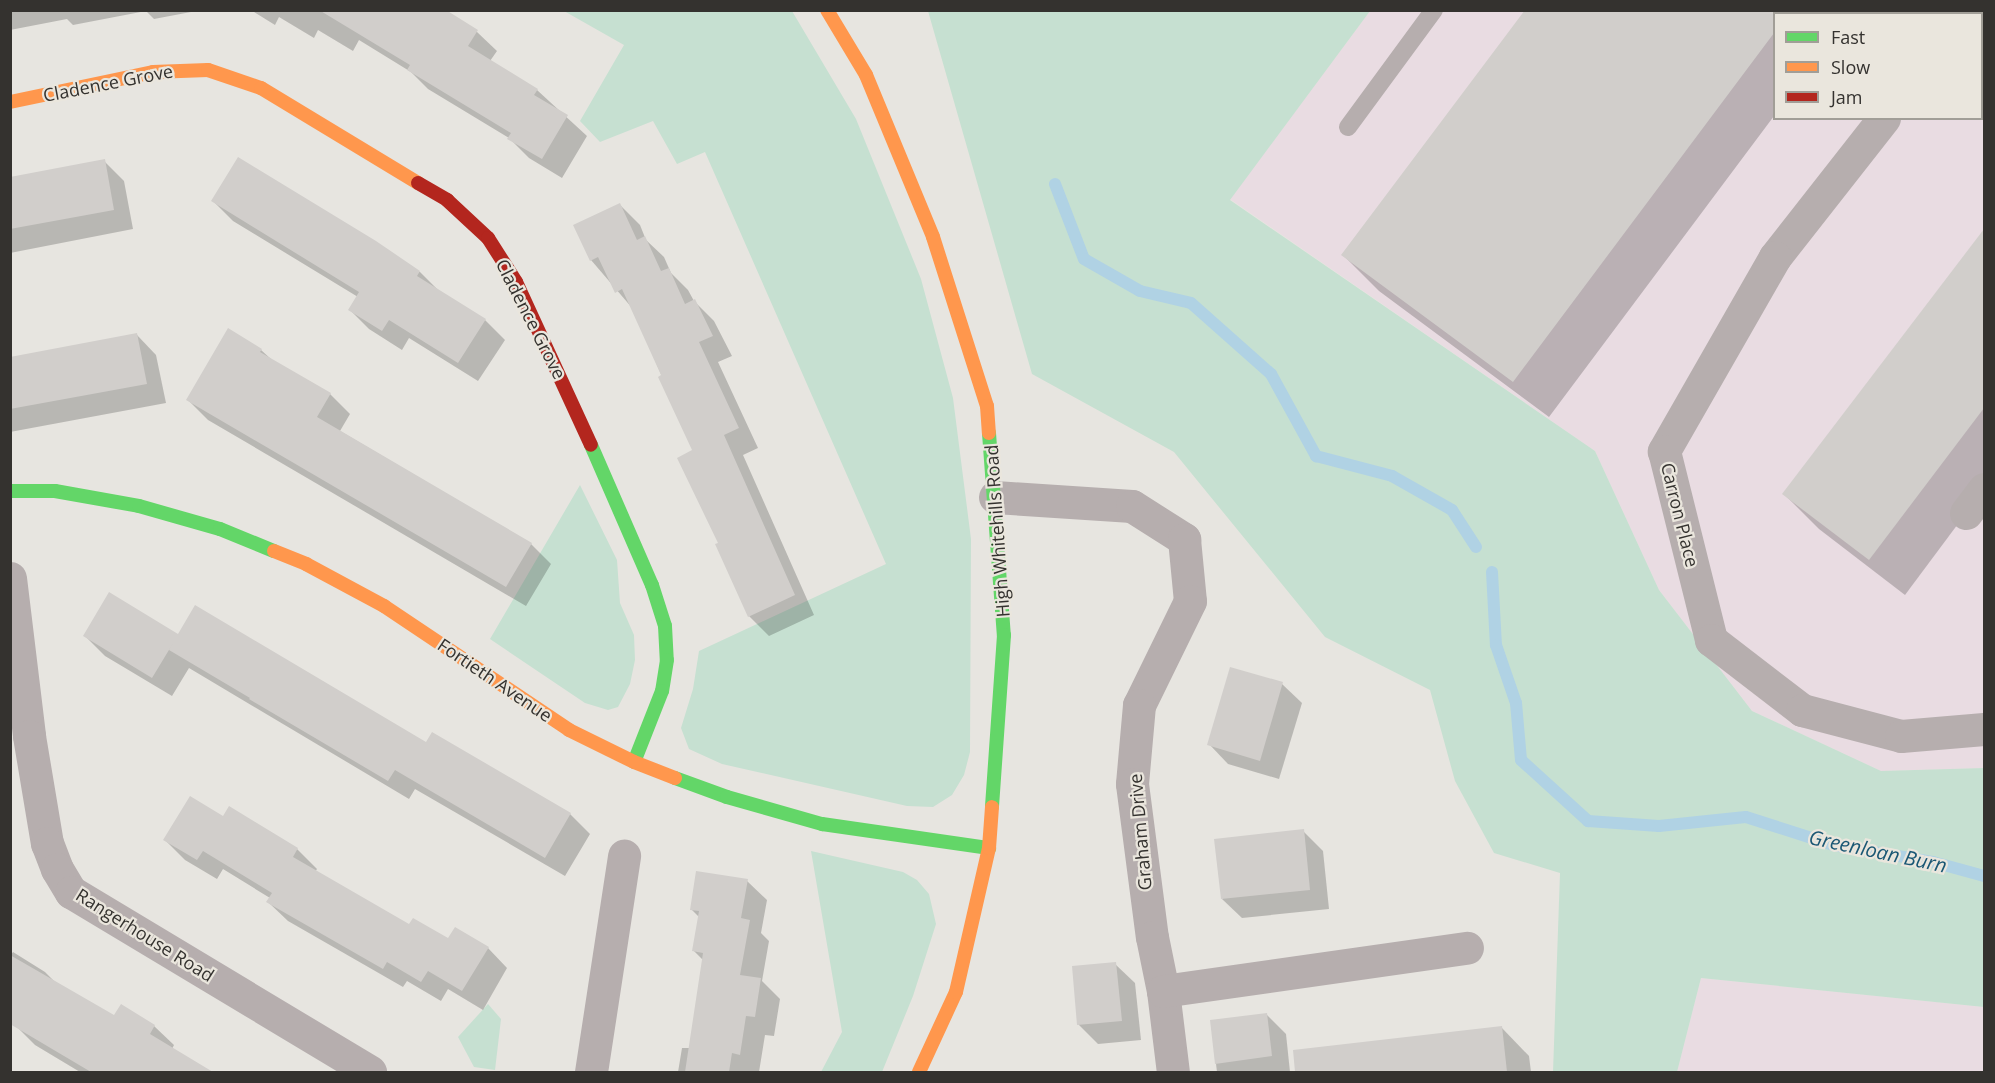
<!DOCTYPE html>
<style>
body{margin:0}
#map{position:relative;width:1995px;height:1083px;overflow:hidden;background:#e7e5e0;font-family:"Open Sans",sans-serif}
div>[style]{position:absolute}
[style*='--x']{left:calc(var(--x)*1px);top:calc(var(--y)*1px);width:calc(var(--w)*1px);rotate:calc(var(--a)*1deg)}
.industrial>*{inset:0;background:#e9dce2}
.green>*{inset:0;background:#c6e0d1}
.shadow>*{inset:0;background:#0003}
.stream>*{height:12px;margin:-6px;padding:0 6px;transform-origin:6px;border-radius:6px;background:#b0d2e4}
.building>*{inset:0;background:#d1cecb}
.lane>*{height:18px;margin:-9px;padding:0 9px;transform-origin:9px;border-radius:9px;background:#b6aeae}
.street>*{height:33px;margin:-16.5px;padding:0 16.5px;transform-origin:16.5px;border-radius:16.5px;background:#b6aeae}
.fast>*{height:14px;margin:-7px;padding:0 7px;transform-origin:7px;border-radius:7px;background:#63d668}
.slow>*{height:14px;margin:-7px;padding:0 7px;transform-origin:7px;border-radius:7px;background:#ff974d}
.jam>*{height:14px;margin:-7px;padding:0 7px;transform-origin:7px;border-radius:7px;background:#b3261e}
span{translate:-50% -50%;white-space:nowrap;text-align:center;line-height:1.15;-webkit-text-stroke:4.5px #eae6dd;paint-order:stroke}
.street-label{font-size:18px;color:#34322f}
.water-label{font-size:20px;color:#1a5774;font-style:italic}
.frame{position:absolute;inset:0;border:12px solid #34322f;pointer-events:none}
.legend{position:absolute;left:1773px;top:12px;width:210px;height:108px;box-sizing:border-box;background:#eae6dd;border:2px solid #a19e97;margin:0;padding:8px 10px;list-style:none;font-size:18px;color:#34322f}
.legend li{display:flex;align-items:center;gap:12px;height:30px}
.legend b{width:30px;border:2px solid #a19e97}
</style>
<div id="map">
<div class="industrial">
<div style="clip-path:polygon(evenodd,1370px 11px,1984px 11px,1984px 768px,1881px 771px,1752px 711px,1659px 590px,1595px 451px,1230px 199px,1370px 11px,1774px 14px,1982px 14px,1982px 118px,1774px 118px,1774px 14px)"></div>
<div style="clip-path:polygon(1701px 978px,1984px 1007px,1984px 1072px,1677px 1072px)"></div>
</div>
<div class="green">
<div style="clip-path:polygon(564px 11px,792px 11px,856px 119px,921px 279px,953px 398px,971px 539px,970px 752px,964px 775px,952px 795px,933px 807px,907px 806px,722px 764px,689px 749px,681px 728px,693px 689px,699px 651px,886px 564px,705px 152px,677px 164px,653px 121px,600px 142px,580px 121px,624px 45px)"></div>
<div style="clip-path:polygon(928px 11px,1370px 11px,1230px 200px,1595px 451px,1659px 590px,1752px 711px,1881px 771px,1984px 768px,1984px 1007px,1701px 978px,1677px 1072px,1553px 1072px,1560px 873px,1494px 853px,1455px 781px,1430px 690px,1325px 637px,1174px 452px,1032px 374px)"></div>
<div style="clip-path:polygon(580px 485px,617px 560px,620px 603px,634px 635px,635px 660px,630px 684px,618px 707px,608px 710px,585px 703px,490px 639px)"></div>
<div style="clip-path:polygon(811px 851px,903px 872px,917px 880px,929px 894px,936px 924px,913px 996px,882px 1072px,821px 1072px,842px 1032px)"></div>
<div style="clip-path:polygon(488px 1004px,501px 1019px,495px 1070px,474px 1067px,458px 1037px)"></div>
</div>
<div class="shadow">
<div style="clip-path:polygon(10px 10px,191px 10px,191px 12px,154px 19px,146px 11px,73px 25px,67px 19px,10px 30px)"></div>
<div style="clip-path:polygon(251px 10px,444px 11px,477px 32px,497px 51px,490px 61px,537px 90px,587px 136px,562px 178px,529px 158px,509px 138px,428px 89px,411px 72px,359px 40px,353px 51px,318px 30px,314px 38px,279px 17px,275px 25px)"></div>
<div style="clip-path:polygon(1526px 10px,1853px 10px,1851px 14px,1774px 14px,1774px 116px,1549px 417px,1379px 291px,1343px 255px)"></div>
<div style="clip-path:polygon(104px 161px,124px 181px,133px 229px,10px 253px,10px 179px)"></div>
<div style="clip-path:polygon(213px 201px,420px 272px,440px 292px,485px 320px,505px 340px,478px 381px,409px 338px,402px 350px,369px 329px,350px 310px,358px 297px,233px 221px)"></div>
<div style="clip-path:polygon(620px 205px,640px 225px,646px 240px,664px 257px,671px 273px,688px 290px,694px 301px,714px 321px,732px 356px,718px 362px,758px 448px,743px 455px,814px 615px,769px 636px,749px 616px,694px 451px,633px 309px,591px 260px)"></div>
<div style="clip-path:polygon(1984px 231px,1984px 489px,1905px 595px,1819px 529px,1784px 494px)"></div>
<div style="clip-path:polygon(137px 335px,156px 355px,166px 403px,10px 432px,10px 358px)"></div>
<div style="clip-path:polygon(261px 350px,272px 360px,330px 394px,350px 414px,340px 431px,531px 544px,551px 564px,526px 606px,208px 420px,188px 400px)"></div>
<div style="clip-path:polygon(85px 636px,179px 636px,427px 744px,433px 734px,570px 814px,590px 834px,565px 876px,415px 789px,409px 799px,189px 668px,172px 696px,105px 656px)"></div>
<div style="clip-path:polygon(1282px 684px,1302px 703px,1279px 779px,1228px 764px,1209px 744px)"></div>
<div style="clip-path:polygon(224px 818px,297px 849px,317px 869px,315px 872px,410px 926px,448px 940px,488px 948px,507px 968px,483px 1010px,448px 989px,441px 1001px,407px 981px,403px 987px,288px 921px,268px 902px,270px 898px,223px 869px,217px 879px,185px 860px,165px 840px)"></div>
<div style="clip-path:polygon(1303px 831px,1323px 851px,1329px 909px,1242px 918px,1222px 899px)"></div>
<div style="clip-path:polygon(747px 881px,767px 900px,761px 933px,769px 941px,762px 981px,780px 999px,774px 1036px,765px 1035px,759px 1072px,678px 1072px,682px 1048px,690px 1048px,703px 960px,693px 950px,699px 917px,691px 909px)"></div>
<div style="clip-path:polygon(13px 952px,45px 972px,57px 984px,114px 1017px,154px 1026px,174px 1045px,172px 1049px,210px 1072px,80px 1072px,35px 1045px,16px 1026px,10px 956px)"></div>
<div style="clip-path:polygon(1115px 964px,1135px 983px,1141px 1040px,1098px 1044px,1078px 1024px)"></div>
<div style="clip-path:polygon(1266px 1014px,1286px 1034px,1290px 1072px,1217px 1072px,1211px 1022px)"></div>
<div style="clip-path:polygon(1501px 1027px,1529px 1056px,1531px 1072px,1355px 1072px,1352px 1045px)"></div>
</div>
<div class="stream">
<div style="--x:1055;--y:184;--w:80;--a:68.9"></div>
<div style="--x:1084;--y:259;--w:64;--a:29.7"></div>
<div style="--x:1140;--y:291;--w:52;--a:13.2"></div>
<div style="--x:1191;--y:303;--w:107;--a:41.6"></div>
<div style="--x:1271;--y:374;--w:94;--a:61.2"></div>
<div style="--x:1316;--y:456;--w:79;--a:14.7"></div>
<div style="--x:1392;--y:476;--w:69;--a:29.5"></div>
<div style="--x:1452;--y:510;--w:44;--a:57"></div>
<div style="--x:1492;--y:572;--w:73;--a:86.9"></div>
<div style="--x:1496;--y:645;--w:61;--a:71"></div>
<div style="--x:1516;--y:703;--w:57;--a:85"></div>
<div style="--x:1521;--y:760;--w:91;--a:42.3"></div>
<div style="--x:1588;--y:821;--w:71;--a:4"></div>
<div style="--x:1659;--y:826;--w:87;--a:-5.9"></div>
<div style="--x:1746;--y:817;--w:91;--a:17.8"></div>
<div style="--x:1833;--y:845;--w:101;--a:9.6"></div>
<div style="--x:1933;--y:862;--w:53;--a:15.4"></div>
</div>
<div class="building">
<div style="clip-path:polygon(319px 10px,446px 10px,478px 30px,468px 46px,538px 89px,534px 95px,568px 115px,542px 159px,507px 139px,511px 133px,407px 70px,410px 65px)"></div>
<div style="clip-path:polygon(1525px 10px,1791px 10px,1789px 14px,1774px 14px,1774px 33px,1513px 382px,1341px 255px)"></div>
<div style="clip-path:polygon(238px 157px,376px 241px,420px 271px,417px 276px,486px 319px,458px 363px,389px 320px,382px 331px,348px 310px,359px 292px,211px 201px)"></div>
<div style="clip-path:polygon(105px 159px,114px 210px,10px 229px,10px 177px)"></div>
<div style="clip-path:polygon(620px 203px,637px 240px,645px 236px,661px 271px,669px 268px,685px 304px,695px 299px,713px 336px,699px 342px,739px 428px,724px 435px,795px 595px,748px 617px,715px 544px,718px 543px,677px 458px,692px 450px,658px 377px,661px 375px,622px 289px,615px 293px,598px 257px,590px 261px,573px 225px)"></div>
<div style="clip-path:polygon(1984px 229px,1984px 408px,1869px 560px,1782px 494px)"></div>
<div style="clip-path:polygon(228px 328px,262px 349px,260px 352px,331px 393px,317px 417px,532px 543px,506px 587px,186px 400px)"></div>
<div style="clip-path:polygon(137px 333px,147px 384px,10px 409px,10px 357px)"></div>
<div style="clip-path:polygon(109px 592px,178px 634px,195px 605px,426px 742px,432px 732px,571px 813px,545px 858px,395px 770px,388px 781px,249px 699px,250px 698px,169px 650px,175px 640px,152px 678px,83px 636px)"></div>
<div style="clip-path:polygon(1230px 667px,1283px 682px,1260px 761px,1207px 745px)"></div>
<div style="clip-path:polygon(190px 796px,223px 816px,229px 806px,298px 848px,293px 857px,409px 924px,413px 918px,448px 938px,455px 927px,489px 947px,462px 991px,428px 971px,421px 982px,387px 962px,383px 969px,266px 902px,272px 893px,203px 851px,197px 860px,163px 840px)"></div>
<div style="clip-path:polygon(1304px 829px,1310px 890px,1221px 899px,1214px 839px)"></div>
<div style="clip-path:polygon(696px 871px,748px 879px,741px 918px,750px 920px,740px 975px,761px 978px,755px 1017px,746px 1016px,740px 1055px,732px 1053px,729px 1072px,685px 1072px,703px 953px,692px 951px,699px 911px,690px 910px)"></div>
<div style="clip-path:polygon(10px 955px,114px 1015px,121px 1004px,155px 1025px,150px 1034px,213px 1072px,91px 1072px,10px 1024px)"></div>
<div style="clip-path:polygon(1116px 962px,1122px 1021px,1077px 1025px,1072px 966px)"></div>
<div style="clip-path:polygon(1267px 1013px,1272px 1056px,1215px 1064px,1210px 1020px)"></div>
<div style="clip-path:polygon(1502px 1026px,1507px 1072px,1295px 1072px,1293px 1050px)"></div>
</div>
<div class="lane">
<div style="--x:1348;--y:127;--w:145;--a:-53.7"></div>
</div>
<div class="street">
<div style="--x:1966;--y:14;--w:4;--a:-63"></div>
<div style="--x:1884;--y:118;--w:177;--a:128.1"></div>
<div style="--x:1775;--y:257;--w:224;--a:119.8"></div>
<div style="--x:1664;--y:451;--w:195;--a:76"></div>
<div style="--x:1711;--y:640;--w:115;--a:37.6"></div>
<div style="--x:1802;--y:710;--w:102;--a:14.7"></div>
<div style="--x:1901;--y:736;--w:83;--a:-4.8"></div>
<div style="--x:995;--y:497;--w:137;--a:3.8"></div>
<div style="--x:1132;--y:506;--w:62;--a:32.4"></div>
<div style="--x:1184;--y:539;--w:62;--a:84.5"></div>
<div style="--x:1190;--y:601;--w:116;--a:116.1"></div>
<div style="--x:1139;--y:705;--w:79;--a:95.1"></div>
<div style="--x:1132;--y:784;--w:154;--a:82.6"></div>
<div style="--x:1152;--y:937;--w:55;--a:78.5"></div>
<div style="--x:1163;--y:991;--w:82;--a:83"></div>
<div style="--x:1966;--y:513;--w:30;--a:-53"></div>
<div style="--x:10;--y:578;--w:159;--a:83.1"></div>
<div style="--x:29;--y:736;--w:109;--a:80.5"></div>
<div style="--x:47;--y:843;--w:28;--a:69"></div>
<div style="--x:57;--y:869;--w:27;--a:59"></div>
<div style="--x:71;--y:892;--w:349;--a:31"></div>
<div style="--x:1163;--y:991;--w:307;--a:-8.1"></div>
<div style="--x:591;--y:1072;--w:219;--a:-81.3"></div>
</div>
<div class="fast">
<div style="--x:989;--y:433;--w:203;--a:85.8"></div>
<div style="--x:1004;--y:635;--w:172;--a:94"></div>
<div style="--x:591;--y:445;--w:153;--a:66.5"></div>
<div style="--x:652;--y:585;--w:43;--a:72.4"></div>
<div style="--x:665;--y:626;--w:34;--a:87"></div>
<div style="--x:667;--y:660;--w:31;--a:99"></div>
<div style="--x:662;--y:691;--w:76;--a:111.5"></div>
<div style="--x:10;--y:491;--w:45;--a:0"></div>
<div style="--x:55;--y:491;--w:85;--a:10.1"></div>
<div style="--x:139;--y:506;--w:84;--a:15.9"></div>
<div style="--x:220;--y:529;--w:58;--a:22.2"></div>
<div style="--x:675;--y:778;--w:55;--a:20.1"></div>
<div style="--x:727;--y:797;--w:99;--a:15.9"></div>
<div style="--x:822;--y:824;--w:169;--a:8.2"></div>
</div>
<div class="slow">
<div style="--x:827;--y:10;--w:76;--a:59"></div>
<div style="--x:866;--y:75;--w:175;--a:67.5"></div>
<div style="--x:933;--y:237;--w:177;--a:72.3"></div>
<div style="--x:987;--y:406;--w:27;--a:86"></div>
<div style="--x:10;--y:102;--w:146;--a:-11.8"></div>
<div style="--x:153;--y:72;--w:55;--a:-2.1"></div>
<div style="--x:208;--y:70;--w:56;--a:18.8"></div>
<div style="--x:261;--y:88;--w:184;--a:31.2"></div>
<div style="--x:274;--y:551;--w:35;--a:22"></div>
<div style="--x:306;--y:564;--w:89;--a:28.3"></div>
<div style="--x:384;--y:606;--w:223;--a:33.8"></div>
<div style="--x:569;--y:730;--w:72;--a:26.2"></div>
<div style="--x:634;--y:762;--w:44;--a:21.3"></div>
<div style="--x:919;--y:1072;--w:88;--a:-65.2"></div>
<div style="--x:956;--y:992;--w:148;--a:-77.1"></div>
<div style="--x:989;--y:848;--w:41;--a:-85.8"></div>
</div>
<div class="jam">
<div style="--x:418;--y:183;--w:34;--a:30"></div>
<div style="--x:447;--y:200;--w:56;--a:42.8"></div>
<div style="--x:488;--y:238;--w:52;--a:57.5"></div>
<div style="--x:516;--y:282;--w:179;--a:65.3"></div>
</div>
<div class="street-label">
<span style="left:108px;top:83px;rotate:-11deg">Cladence Grove</span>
<span style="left:531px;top:319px;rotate:63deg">Cladence Grove</span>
<span style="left:1680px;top:515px;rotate:76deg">Carron Place</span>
<span style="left:997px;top:531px;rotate:-94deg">High Whitehills Road</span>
<span style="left:495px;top:680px;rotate:34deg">Fortieth Avenue</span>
<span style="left:1140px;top:832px;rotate:-95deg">Graham Drive</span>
<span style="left:145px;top:935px;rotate:32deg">Rangerhouse Road</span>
</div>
<div class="water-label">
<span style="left:1878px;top:851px;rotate:12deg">Greenloan Burn</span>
</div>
<div class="frame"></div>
<ul class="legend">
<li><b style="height:8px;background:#63d668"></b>Fast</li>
<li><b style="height:8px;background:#ff974d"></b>Slow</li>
<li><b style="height:8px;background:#b3261e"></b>Jam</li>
</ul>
</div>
